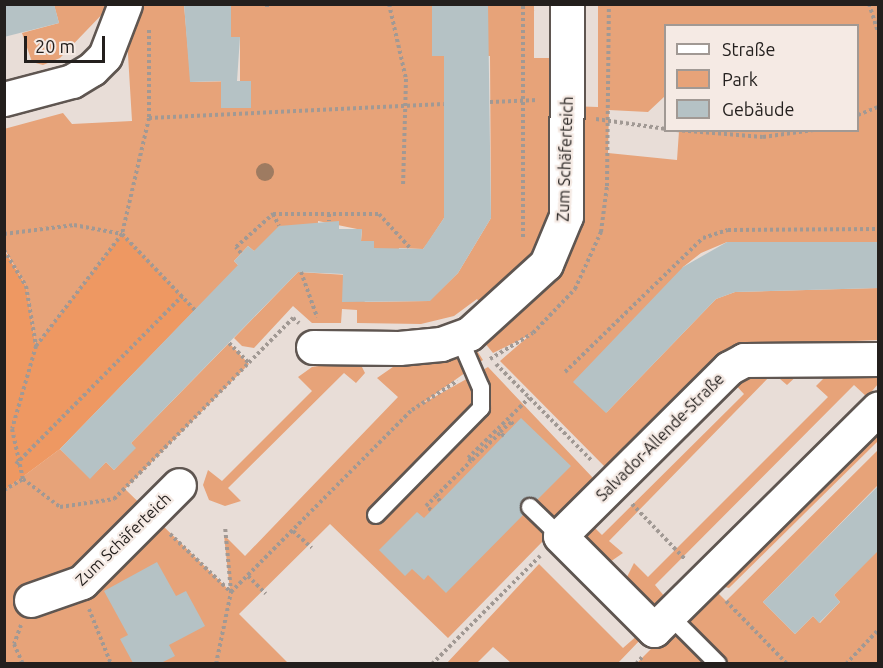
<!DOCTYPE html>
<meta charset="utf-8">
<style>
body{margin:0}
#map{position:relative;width:883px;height:668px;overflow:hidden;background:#e8ddd7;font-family:Ubuntu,sans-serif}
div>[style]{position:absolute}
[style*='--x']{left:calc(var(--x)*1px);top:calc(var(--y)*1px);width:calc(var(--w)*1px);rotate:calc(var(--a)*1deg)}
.green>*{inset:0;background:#e7a379}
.forest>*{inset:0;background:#ee9862}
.building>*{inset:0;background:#b5c2c5}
.path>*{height:4px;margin-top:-2px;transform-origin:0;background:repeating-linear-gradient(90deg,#a19994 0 3px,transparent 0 6px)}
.roads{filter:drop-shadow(2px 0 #5f5651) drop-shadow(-2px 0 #5f5651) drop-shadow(0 2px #5f5651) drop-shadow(0 -2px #5f5651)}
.service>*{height:16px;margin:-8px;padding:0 8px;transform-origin:8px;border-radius:8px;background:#fff}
.minor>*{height:33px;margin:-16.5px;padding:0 16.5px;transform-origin:16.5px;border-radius:16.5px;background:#fff}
.trees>*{width:18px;height:18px;margin:-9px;border-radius:50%;background:#9e7b61}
span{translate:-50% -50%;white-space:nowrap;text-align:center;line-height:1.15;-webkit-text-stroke:4.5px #f5eae4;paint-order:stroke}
.street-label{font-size:16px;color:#231f1d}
.frame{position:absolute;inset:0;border:6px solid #231f1d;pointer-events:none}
.legend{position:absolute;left:664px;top:24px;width:195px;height:108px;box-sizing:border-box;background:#f5eae4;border:2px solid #a19994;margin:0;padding:8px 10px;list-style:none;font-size:18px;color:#231f1d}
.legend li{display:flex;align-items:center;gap:12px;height:30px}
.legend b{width:30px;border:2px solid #a19994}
.scale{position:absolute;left:24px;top:36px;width:81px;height:27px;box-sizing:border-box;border:3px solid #231f1d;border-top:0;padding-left:8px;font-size:18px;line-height:21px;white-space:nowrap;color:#231f1d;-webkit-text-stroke:4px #f5eae4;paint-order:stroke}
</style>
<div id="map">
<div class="green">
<div style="clip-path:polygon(54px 5px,111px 5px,60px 58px,43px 65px,32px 62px,22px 33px,59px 23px)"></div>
<div style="clip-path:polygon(125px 5px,184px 5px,191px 82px,240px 81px,240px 37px,231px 37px,231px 5px,432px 5px,432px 55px,444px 56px,444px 218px,427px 244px,423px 249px,399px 248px,398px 255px,374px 255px,374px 241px,361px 241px,362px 230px,318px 221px,318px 228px,254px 251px,248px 246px,234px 261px,239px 266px,195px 310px,36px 346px,26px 286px,5px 250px,4px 129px,63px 113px,72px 124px,132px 121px)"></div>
<div style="clip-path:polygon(evenodd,488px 5px,534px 5px,534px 58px,568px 58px,568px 106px,598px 107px,598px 5px,878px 5px,878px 242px,727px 242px,701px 253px,683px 267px,606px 413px,716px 299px,735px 292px,878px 288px,878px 340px,741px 346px,608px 470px,500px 361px,530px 335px,493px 353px,480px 337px,483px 307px,477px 299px,454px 316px,421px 324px,357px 323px,357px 310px,342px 309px,341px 323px,312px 323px,293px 306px,254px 348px,242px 346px,234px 338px,298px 272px,347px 275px,365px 302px,429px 301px,458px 273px,491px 218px,490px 56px,478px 56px,488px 29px,488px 5px,666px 26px,858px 26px,858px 130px,679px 131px,677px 160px,608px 153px,609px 110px,648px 112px,665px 96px,666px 26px)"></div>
<div style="clip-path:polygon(229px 343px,249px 364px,125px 489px,230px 591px,224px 535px,245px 556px,398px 397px,377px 378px,403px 360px,472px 343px,483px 360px,420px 405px,488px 367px,593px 478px,542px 529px,544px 540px,448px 638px,330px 524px,239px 614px,288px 663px,5px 664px,5px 490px,60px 449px,90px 478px,106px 462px,114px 470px,135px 448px,131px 443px)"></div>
<div style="clip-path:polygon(346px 362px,360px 363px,365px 373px,356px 383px,344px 373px,228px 488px,241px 501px,225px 506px,209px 500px,203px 485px,208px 470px,222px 481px,312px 391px,298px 377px,312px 367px)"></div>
<div style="clip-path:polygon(747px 367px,801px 372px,787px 385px,773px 373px,609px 541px,623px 553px,607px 564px,581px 534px,589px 522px,602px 535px,744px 394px,731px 380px)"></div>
<div style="clip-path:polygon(833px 369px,878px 373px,878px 384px,867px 397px,854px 385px,655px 585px,665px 597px,652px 605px,623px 585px,634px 563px,648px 577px,828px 397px,816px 386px)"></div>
<div style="clip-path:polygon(878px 427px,878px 441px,729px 588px,718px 585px)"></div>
<div style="clip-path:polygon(878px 450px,878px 485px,763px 602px,795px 634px,813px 616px,820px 623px,840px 602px,834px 595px,878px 550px,878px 663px,636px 664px,677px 623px,705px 580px,726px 601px)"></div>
<div style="clip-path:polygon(539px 564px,623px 648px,639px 634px,641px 639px,618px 663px,511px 663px,493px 647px,477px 663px,446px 664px)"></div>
</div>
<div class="forest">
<div style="clip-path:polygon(122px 234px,195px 310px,60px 449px,5px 490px,4px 250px,26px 286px,36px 346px)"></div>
</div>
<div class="building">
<div style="clip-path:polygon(4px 4px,54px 4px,59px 23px,4px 37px)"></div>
<div style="clip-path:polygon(184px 4px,231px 4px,231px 37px,240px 37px,237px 81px,251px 81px,251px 108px,221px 108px,221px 81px,190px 82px)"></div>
<div style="clip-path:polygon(432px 4px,488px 4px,491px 218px,458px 273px,430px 301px,342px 302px,343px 274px,298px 272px,131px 443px,136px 448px,114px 470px,106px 462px,90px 479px,60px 449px,238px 265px,234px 261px,248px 246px,254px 251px,279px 226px,339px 221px,339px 229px,362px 229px,361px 241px,374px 241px,374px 248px,423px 249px,444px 218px,444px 56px,432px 56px)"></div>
<div style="clip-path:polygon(727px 242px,879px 242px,879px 288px,735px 292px,716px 299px,606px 413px,573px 382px,683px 267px)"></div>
<div style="clip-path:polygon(521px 418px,571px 466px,537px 500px,523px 499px,523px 515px,446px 593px,428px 575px,424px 580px,412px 569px,405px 576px,379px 550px,417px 512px,424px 518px)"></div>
<div style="clip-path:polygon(879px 485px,879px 550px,834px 595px,840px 602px,819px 623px,813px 616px,795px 634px,763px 602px)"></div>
<div style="clip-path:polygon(157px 562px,176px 596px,186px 591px,205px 626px,169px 645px,175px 656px,161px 663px,133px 663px,120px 639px,128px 635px,104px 591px)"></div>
</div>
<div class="path">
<div style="--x:389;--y:4;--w:77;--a:77.2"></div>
<div style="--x:406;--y:79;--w:108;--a:91.6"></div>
<div style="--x:869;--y:4;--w:29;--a:72"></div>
<div style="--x:267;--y:7;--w:3;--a:-90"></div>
<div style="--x:149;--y:30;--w:88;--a:90"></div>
<div style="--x:149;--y:118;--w:119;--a:103.1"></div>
<div style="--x:122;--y:234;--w:141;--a:127.5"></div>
<div style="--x:36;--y:346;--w:86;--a:106.1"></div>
<div style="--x:12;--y:429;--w:51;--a:77.6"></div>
<div style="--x:23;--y:479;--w:46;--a:37.1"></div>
<div style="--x:60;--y:507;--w:55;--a:-8.4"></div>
<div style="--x:114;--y:499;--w:255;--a:-45.3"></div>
<div style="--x:293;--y:318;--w:8;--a:40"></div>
<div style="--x:490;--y:102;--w:48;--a:-2.4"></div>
<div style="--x:858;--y:115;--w:22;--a:-22"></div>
<div style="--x:149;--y:118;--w:295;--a:-2.7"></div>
<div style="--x:596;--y:119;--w:71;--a:8.1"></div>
<div style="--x:676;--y:130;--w:87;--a:4.6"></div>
<div style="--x:763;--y:137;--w:51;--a:-7.8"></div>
<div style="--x:273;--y:214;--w:13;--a:63"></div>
<div style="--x:329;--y:214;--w:7;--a:90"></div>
<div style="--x:4;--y:234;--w:71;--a:-7.3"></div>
<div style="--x:74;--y:225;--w:49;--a:10.6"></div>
<div style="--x:122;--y:234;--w:105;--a:46.2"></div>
<div style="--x:523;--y:237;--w:233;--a:-90"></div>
<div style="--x:4;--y:250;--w:42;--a:58.6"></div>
<div style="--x:26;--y:286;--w:61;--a:80.5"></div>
<div style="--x:241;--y:253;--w:8;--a:-130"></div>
<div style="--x:236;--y:247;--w:50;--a:-41.7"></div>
<div style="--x:273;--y:214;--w:106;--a:0"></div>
<div style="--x:379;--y:214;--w:46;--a:47.6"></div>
<div style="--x:301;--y:272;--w:48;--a:70.4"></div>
<div style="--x:229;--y:343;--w:28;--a:45"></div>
<div style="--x:490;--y:359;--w:50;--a:-31.2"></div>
<div style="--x:533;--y:333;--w:61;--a:-46.3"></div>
<div style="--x:575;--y:289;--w:63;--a:-65.5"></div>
<div style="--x:601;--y:232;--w:46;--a:-82.6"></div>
<div style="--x:607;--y:186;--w:182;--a:-89.4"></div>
<div style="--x:496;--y:364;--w:136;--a:45.3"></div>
<div style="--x:565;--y:372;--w:192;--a:-44.2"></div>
<div style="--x:703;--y:238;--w:26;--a:-18"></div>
<div style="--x:728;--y:230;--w:150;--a:-0.4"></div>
<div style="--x:500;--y:432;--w:15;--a:-42"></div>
<div style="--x:511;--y:422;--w:5;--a:53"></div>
<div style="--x:504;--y:436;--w:5;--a:-143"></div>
<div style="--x:500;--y:433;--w:40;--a:136"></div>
<div style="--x:471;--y:461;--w:4;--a:-135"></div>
<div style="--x:468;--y:458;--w:86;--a:-44.5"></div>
<div style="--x:16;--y:464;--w:236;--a:-45.3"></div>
<div style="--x:4;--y:490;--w:22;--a:-30"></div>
<div style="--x:440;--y:501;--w:6;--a:-129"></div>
<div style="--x:436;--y:496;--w:49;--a:-45"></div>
<div style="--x:632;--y:504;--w:76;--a:46.1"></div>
<div style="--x:431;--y:510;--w:6;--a:-141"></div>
<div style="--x:426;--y:506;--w:14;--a:-45"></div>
<div style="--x:293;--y:531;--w:25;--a:42"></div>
<div style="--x:170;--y:534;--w:84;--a:43.6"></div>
<div style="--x:231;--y:592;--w:257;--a:-45.2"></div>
<div style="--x:412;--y:410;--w:54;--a:-32.8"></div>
<div style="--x:248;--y:576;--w:25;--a:45"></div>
<div style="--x:726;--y:601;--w:88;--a:45.9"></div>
<div style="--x:89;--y:609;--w:59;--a:68.2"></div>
<div style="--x:21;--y:625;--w:20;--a:110"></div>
<div style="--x:14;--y:644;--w:22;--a:66"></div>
<div style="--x:216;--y:664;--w:74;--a:-78.2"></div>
<div style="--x:231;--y:592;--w:66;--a:-95.2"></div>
<div style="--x:432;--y:664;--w:153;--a:-45"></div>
<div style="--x:636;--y:664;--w:9;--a:-49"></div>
<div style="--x:846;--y:664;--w:47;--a:-46.7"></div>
</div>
<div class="roads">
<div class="service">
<div style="--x:530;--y:507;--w:42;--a:44"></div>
<div style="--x:376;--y:515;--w:150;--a:-45.5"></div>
<div style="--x:481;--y:408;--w:20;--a:-90"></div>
<div style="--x:481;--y:388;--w:56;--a:-113.3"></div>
<div style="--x:669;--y:615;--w:69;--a:45"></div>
</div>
<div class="minor">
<div style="--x:4;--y:99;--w:70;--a:-14.8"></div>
<div style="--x:72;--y:81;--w:23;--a:-31"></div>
<div style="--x:92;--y:69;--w:18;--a:-45"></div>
<div style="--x:105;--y:56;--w:56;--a:-69"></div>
<div style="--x:313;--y:347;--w:86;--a:0.7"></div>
<div style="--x:399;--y:348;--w:42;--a:-5.4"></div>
<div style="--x:441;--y:344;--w:30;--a:-20"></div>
<div style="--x:469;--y:334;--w:104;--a:-42.3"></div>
<div style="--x:546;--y:264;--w:52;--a:-67.4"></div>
<div style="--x:566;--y:216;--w:212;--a:-89.7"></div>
<div style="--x:878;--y:359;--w:134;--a:179.6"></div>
<div style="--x:744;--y:360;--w:17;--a:152"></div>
<div style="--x:729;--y:368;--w:238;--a:135.2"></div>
<div style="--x:560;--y:536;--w:133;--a:45"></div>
<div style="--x:654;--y:630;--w:315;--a:-44.7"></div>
<div style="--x:31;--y:600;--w:54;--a:-19.4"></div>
<div style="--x:82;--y:582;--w:137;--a:-45"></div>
</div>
</div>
<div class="trees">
<div style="left:265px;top:172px"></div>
</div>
<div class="street-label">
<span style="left:565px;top:159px;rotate:-88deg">Zum Schäferteich</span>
<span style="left:660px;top:437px;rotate:-45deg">Salvador-Allende-Straße</span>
<span style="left:123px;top:539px;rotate:-44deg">Zum Schäferteich</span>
</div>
<div class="frame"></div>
<ul class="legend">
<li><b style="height:8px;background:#fff"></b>Straße</li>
<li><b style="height:16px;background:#e7a379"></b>Park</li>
<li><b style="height:16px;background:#b5c2c5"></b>Gebäude</li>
</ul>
<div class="scale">20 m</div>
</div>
